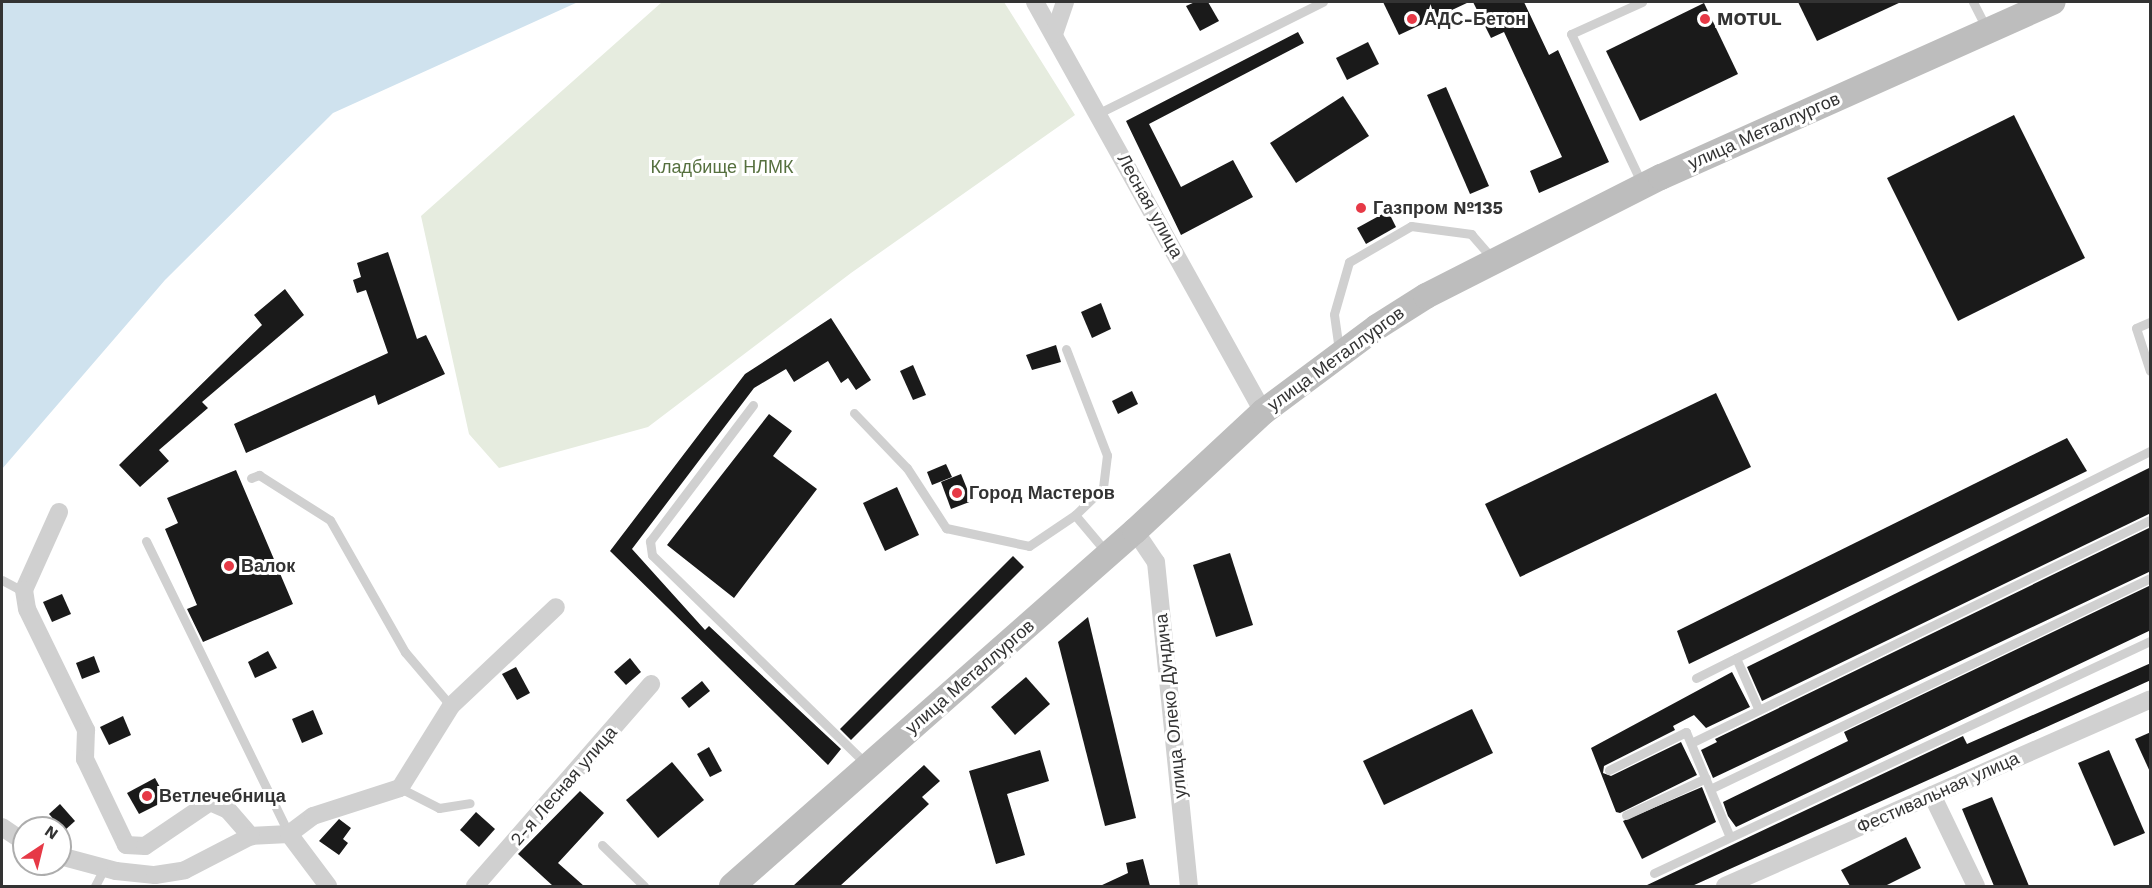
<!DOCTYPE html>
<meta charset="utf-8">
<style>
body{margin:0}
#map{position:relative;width:2152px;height:888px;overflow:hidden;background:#fff;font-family:"Work Sans",sans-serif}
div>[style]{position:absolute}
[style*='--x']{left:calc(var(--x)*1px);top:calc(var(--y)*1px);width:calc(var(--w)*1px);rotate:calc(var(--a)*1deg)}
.green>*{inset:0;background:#e6ecdf}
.water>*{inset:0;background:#cfe2ee}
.building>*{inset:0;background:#1a1a1a}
.lane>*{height:9px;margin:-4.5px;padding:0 4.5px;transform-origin:4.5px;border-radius:4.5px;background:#d0d0d0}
.street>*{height:18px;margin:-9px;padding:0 9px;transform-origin:9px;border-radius:9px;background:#d0d0d0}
.secondary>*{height:26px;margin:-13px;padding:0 13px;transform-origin:13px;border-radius:13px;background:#bdbdbd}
.dots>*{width:16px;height:16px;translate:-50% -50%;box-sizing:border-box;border:3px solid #fff;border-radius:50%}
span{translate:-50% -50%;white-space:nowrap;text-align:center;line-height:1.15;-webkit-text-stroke:6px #fff;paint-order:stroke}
.poi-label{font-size:18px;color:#333;font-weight:700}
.left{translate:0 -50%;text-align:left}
.street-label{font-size:18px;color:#333}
.park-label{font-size:18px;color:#56703f}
.frame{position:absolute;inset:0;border:3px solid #333;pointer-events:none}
.north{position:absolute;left:12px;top:816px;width:60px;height:60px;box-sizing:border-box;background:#fff;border:2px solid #adadad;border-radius:50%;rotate:35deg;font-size:16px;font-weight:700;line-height:24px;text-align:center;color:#333}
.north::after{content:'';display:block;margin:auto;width:21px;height:27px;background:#e63946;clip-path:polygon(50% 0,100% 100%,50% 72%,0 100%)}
</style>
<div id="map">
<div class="green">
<div style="clip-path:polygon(662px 2px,1004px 2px,1075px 115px,851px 273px,648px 427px,499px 468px,469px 434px,421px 216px)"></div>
</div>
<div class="water">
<div style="clip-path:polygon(2px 2px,578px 2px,333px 113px,165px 280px,2px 469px)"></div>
</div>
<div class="building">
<div style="clip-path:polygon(1195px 2px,1208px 2px,1219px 21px,1200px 31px,1186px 6px)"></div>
<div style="clip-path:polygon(1383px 2px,1469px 2px,1399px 35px)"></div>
<div style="clip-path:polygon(1473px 2px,1524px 2px,1549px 55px,1558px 50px,1609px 162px,1539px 193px,1530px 171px,1562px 157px,1504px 32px,1491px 38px)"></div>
<div style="clip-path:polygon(1798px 2px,1901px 2px,1817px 41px)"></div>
<div style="clip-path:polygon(1704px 3px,1738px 74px,1640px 121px,1606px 51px)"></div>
<div style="clip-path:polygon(1298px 32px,1304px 43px,1149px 124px,1181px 187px,1233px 160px,1253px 197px,1181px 235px,1126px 121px)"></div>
<div style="clip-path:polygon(1368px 42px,1379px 64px,1347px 80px,1336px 58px)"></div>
<div style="clip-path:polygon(1446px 87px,1489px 186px,1470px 194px,1427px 95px)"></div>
<div style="clip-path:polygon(1343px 96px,1369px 136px,1296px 183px,1270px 143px)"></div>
<div style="clip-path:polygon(2014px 115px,2085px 258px,1958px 321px,1887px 178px)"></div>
<div style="clip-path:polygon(1388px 211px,1396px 227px,1366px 244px,1357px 228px)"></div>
<div style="clip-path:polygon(388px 252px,417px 339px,426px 335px,445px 374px,378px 405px,375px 395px,246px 453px,234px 424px,388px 353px,366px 290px,357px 293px,353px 280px,361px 277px,357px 263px)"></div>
<div style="clip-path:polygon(285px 289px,304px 315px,202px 402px,208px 408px,159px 450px,169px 461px,140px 487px,119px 465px,262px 325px,254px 315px)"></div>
<div style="clip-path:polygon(1101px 303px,1111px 329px,1092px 338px,1081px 312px)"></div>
<div style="clip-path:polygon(831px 318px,871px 380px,856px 390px,848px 378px,841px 383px,828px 361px,794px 382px,786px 369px,754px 388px,632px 549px,705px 630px,709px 626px,841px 749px,828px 765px,610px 551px,745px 374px)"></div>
<div style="clip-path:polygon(1056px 345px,1061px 362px,1032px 370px,1026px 355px)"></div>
<div style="clip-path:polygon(913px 365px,926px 395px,913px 400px,900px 371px)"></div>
<div style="clip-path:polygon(1132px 391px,1138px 404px,1118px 414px,1112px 401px)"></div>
<div style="clip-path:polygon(1716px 393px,1751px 467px,1520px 577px,1485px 504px)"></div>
<div style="clip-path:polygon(769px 414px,792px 431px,773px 456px,817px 489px,734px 598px,667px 545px)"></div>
<div style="clip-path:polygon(2067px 438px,2087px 471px,1689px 664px,1677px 631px)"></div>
<div style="clip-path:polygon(946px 464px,952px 477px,932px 485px,927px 472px)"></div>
<div style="clip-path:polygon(2151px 467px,2151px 513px,1762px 701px,1747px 667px)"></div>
<div style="clip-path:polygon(236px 470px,293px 604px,203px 642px,187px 609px,197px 605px,165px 529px,178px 523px,167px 498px)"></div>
<div style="clip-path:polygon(961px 474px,972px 501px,951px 509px,941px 482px)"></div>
<div style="clip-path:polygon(897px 487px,919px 535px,885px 551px,863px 503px)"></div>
<div style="clip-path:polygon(2151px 527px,2151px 571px,1713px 778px,1701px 750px,1717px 742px,1715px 739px)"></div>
<div style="clip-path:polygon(1230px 553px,1253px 625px,1216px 637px,1193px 565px)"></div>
<div style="clip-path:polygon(1013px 556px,1024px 567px,851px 740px,840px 729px)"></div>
<div style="clip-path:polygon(2151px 585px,2151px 630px,1736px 827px,1728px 816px,1723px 802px,1848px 741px,1844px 732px)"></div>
<div style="clip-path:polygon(62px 594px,71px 614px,52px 622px,43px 602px)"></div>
<div style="clip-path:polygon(1088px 617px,1136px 818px,1105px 826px,1058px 642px)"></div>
<div style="clip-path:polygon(268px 651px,277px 668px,255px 678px,248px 662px)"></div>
<div style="clip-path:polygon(94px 656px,100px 672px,82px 679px,76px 663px)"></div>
<div style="clip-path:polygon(630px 658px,641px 672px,626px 685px,614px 672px)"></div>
<div style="clip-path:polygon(2151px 663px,2151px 680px,1692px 886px,1645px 886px,1963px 736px,1967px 744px)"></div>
<div style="clip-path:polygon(516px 667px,530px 693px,517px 700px,502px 674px)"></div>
<div style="clip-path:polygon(1732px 672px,1750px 707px,1706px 728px,1694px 715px,1673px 726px,1675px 730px,1604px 766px,1603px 773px,1611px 776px,1681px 742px,1697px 775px,1620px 813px,1616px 812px,1591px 748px)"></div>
<div style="clip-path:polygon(1026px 677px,1050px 704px,1015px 735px,991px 707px)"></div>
<div style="clip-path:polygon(702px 681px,710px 691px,689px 708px,681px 698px)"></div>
<div style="clip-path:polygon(1472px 709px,1493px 753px,1384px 805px,1363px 761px)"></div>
<div style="clip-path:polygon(313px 710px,323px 734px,302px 743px,292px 719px)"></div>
<div style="clip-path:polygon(123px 716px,131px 735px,109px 745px,100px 727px)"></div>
<div style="clip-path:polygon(2151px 732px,2151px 774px,2135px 739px)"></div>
<div style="clip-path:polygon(709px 747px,722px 771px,710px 777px,697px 754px)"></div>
<div style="clip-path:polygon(1040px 750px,1049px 781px,1007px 794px,1025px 855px,996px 864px,969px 771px)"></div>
<div style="clip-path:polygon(2109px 750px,2145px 833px,2114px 846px,2078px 763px)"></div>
<div style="clip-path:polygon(672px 762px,704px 800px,658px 838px,626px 800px)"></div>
<div style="clip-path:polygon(924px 765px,940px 781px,922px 797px,929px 804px,840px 886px,793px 886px)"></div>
<div style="clip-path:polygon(155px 778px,167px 800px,139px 814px,127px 793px)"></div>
<div style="clip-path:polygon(1702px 787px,1716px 822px,1642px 859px,1623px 821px)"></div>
<div style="clip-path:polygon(580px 791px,604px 813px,558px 863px,584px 886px,553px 886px,518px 854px)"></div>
<div style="clip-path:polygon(1992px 797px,2029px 886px,1994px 886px,1962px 809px)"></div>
<div style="clip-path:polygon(60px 804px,75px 821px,64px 831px,49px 814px)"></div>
<div style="clip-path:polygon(476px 812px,495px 829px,479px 847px,460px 830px)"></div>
<div style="clip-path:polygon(339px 819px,351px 828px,343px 839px,348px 843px,339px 855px,319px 841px)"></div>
<div style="clip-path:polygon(1906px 837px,1921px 868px,1885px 886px,1850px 886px,1841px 870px)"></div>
<div style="clip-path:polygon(1143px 859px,1150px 886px,1100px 886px,1128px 873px,1126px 863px)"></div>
</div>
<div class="lane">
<div style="--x:1973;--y:2;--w:30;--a:63"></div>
<div style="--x:1099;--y:113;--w:250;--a:-26.4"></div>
<div style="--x:1642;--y:184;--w:166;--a:-115.3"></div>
<div style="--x:1571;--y:34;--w:78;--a:-24.3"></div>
<div style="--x:2150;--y:322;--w:15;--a:157"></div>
<div style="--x:2136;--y:328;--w:45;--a:72"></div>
<div style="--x:1066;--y:349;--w:114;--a:68.9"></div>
<div style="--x:1107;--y:455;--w:33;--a:97"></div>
<div style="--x:1103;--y:488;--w:39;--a:136"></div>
<div style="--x:1339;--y:350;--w:36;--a:-98"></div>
<div style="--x:1334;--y:314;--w:54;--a:-73.9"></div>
<div style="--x:1349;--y:262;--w:72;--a:-30.1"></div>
<div style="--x:1411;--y:226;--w:61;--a:7.6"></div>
<div style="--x:1471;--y:234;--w:33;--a:49"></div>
<div style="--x:753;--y:405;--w:171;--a:127.1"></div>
<div style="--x:650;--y:541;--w:14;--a:82"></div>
<div style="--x:652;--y:555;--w:301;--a:44.3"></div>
<div style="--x:854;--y:413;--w:76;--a:46.1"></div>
<div style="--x:907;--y:468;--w:72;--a:57"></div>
<div style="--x:946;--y:528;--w:85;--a:12.2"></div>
<div style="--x:1029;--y:546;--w:55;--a:-34"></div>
<div style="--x:1075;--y:515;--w:50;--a:49.9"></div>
<div style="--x:251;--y:478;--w:9;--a:-21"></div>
<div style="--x:259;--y:475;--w:84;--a:32.4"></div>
<div style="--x:330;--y:520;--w:152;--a:60.4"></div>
<div style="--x:405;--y:652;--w:71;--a:49.6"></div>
<div style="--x:146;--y:541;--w:326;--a:64"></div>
<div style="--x:2;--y:580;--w:26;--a:28"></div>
<div style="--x:1736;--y:658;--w:55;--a:66.3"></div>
<div style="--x:1696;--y:678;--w:508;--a:-26.57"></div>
<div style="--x:1691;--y:743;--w:510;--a:-25.91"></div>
<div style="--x:1609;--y:770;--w:86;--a:-26.3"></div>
<div style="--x:1686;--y:732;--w:114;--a:67.3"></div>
<div style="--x:400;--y:788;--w:44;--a:27.1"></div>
<div style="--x:439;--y:808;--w:31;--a:-9"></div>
<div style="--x:1710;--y:789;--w:488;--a:-25.6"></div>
<div style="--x:1626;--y:815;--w:88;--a:-24.8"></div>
<div style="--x:602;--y:845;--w:59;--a:44.3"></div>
<div style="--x:1654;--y:873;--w:548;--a:-25.07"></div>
<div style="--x:95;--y:886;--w:20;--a:-63"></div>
</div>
<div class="street">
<div style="--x:1035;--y:2;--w:469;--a:60.9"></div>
<div style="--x:1054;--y:34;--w:34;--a:-71"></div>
<div style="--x:59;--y:512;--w:85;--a:114.2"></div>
<div style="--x:24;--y:590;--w:19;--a:81"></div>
<div style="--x:27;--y:609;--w:135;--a:64"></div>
<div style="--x:86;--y:730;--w:29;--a:92"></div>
<div style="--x:85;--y:759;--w:95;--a:64.5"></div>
<div style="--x:126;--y:845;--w:19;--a:3"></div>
<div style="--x:145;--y:846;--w:78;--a:-34.1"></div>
<div style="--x:210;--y:802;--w:20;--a:24"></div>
<div style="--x:228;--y:810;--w:35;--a:49"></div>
<div style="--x:251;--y:836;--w:38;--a:-3"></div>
<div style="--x:289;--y:834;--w:65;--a:53.1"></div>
<div style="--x:1135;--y:531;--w:37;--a:56"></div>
<div style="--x:1156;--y:562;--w:326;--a:84.2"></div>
<div style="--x:1932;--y:795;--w:101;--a:64.2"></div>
<div style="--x:2;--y:827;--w:27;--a:34"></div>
<div style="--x:289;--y:834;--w:30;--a:-37"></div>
<div style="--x:313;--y:816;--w:91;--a:-17.8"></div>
<div style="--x:400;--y:788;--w:97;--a:-58.1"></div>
<div style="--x:451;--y:706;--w:144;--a:-43.3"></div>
<div style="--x:60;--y:856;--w:58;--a:15"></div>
<div style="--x:116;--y:871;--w:39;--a:6"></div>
<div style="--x:155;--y:875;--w:30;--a:-9"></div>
<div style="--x:185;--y:870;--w:74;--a:-27.3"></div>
<div style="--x:475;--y:886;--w:268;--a:-48.9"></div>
<div style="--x:1725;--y:886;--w:464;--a:-23.7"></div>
</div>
<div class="secondary">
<div style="--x:732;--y:886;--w:537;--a:-41.38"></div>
<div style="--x:1135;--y:531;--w:175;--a:-42.9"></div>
<div style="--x:1263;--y:412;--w:142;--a:-36.7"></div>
<div style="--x:1377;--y:327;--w:58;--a:-32.3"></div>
<div style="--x:1426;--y:296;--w:263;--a:-26.9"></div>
<div style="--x:1661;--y:177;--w:429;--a:-24.1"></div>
</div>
<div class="dots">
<div style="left:1412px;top:19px;background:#e63946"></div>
<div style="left:1705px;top:19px;background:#e63946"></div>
<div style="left:1361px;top:208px;background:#e63946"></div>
<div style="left:957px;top:493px;background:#e63946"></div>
<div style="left:229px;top:566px;background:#e63946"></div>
<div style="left:147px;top:796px;background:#e63946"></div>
</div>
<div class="poi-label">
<span class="left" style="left:1424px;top:19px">АДС-Бетон</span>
<span class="left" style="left:1717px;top:19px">MOTUL</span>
<span class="left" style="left:1373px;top:208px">Газпром №135</span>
<span class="left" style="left:969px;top:493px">Город Мастеров</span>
<span class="left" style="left:241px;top:566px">Валок</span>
<span class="left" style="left:159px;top:796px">Ветлечебница</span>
</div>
<div class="street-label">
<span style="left:1764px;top:131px;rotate:-24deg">улица Металлургов</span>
<span style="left:1150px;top:206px;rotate:61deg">Лесная улица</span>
<span style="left:1336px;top:359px;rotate:-36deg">улица Металлургов</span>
<span style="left:970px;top:677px;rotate:-41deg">улица Металлургов</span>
<span style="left:1171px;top:706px;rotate:-96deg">улица Олеко Дундича</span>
<span style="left:564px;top:786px;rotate:-49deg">2-я Лесная улица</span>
<span style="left:1938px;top:793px;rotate:-24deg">Фестивальная улица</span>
</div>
<div class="park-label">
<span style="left:722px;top:167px">Кладбище НЛМК</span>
</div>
<div class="frame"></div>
<div class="north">N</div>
</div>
